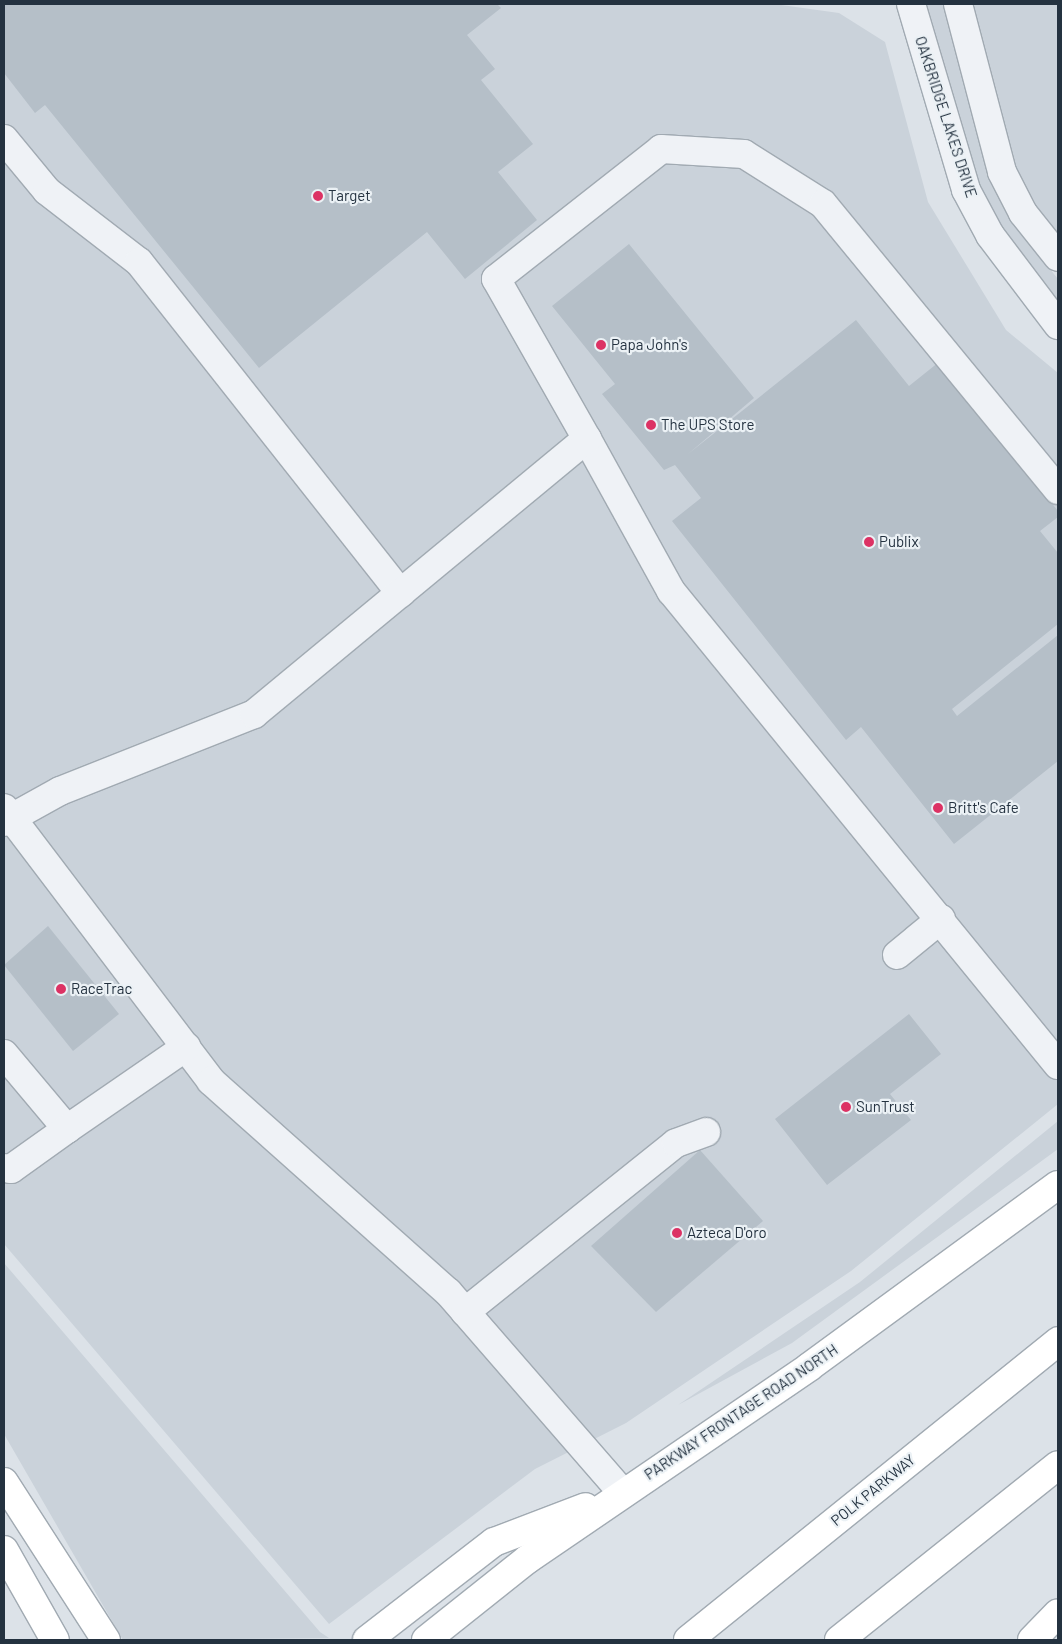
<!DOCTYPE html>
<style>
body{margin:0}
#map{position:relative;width:1062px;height:1644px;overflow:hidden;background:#dce2e8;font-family:Barlow,sans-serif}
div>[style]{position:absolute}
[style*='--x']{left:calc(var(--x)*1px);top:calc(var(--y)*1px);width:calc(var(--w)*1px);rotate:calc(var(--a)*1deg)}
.built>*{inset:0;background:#cad2da}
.building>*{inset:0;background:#b5bfc8}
.roads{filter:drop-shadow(1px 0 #a1aab2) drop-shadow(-1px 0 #a1aab2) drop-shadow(0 1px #a1aab2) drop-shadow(0 -1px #a1aab2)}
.minor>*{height:28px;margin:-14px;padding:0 14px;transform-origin:14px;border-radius:14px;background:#eff2f6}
.major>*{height:28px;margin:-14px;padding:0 14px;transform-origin:14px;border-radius:14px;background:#fff}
.highway>*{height:28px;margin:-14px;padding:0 14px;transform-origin:14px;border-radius:14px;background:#fff}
.dots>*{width:14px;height:14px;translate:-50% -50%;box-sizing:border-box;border:2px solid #ebf1f5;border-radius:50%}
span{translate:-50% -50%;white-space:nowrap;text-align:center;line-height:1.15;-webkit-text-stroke:4.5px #ebf1f5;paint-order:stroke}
.street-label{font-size:15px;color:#243240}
.poi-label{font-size:15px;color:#243240}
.left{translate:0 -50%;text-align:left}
.frame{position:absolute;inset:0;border:5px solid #243240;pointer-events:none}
</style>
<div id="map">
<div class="built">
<div style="clip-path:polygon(4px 4px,774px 4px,839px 13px,885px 42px,928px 202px,1006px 330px,1058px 373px,1058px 1104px,851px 1271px,626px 1423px,535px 1469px,329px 1624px,4px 1244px)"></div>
<div style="clip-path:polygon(926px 4px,943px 4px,989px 178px,1012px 222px,1058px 279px,1058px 302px,1003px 228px,980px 185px)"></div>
<div style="clip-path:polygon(973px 4px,1058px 4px,1058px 234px,1036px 206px,1016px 167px)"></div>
<div style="clip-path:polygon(1058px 1121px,1058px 1149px,792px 1343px,678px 1405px,860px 1282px)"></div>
<div style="clip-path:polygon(4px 1263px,320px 1632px,329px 1638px,123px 1640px,4px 1434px)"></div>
</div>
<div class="building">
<div style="clip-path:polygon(4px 4px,497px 4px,501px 8px,467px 35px,495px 69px,481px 80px,533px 144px,498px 172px,537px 220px,465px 279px,427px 232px,259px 368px,45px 105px,35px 113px,4px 73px)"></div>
<div style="clip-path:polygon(629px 244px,754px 398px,688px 454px,856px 320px,909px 386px,939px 362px,1058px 511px,1058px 517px,1040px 531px,1058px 553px,1058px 624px,952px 709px,957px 716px,1058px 635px,1058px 761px,954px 844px,861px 727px,846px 740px,672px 521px,701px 498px,675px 465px,664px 470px,602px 394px,615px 384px,552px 306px)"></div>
<div style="clip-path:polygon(48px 926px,119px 1014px,73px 1051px,4px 965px)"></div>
<div style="clip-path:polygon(909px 1014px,941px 1054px,890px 1094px,911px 1120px,827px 1185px,775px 1119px)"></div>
<div style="clip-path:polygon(700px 1150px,763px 1221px,656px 1312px,591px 1246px)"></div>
</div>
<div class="roads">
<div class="minor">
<div style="--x:911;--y:4;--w:194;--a:73.5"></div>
<div style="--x:966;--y:190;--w:51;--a:61.9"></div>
<div style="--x:990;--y:235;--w:113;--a:52.9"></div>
<div style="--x:958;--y:4;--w:174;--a:75.3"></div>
<div style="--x:1002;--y:172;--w:46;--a:62.9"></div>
<div style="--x:1023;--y:213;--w:56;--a:51.5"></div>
<div style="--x:4;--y:139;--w:67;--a:50.4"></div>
<div style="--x:47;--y:191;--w:116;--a:37.7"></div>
<div style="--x:139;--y:262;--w:422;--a:51.7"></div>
<div style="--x:587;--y:439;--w:174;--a:61.1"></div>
<div style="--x:671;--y:591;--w:612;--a:50.77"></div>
<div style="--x:4;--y:808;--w:343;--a:52.8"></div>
<div style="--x:211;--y:1081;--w:317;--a:41.7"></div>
<div style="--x:448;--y:1292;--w:267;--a:49"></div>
<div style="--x:4;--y:822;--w:64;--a:-29"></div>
<div style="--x:60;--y:791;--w:209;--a:-21.6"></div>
<div style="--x:254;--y:714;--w:432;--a:-39.6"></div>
<div style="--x:587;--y:439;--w:184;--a:-119.6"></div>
<div style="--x:496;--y:279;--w:210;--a:-38.2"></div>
<div style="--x:661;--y:149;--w:83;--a:3.4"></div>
<div style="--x:744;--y:154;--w:93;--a:32.3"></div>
<div style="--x:823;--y:204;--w:370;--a:50.6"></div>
<div style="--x:897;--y:955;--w:57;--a:-39.3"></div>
<div style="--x:4;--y:1054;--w:98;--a:50"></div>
<div style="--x:67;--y:1129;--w:145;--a:-34.6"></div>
<div style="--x:4;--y:1168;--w:7;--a:8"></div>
<div style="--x:11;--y:1169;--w:69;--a:-35.5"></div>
<div style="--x:465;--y:1312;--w:270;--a:-38.7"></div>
<div style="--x:676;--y:1143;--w:32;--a:-20"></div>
</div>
<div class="major">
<div style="--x:4;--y:1482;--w:188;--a:57.2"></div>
<div style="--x:4;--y:1550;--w:103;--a:60.5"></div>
<div style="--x:367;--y:1640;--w:160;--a:-37.7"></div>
<div style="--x:494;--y:1542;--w:98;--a:-20.8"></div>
<div style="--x:426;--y:1640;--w:130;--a:-38.5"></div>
<div style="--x:528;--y:1559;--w:340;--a:-34.3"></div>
<div style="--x:809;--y:1367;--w:308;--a:-36.2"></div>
</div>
<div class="highway">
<div style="--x:688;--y:1640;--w:476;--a:-38.9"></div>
<div style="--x:839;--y:1640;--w:280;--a:-38.6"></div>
<div style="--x:1032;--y:1640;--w:37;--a:-46"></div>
</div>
</div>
<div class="dots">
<div style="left:318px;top:196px;background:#dc3264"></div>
<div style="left:601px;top:345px;background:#dc3264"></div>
<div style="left:651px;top:425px;background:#dc3264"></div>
<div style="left:869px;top:542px;background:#dc3264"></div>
<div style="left:938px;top:808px;background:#dc3264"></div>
<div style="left:61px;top:989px;background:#dc3264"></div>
<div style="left:846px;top:1107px;background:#dc3264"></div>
<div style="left:677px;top:1233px;background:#dc3264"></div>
</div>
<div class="street-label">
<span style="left:946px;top:117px;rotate:72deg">OAKBRIDGE LAKES DRIVE</span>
<span style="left:741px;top:1412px;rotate:-34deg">PARKWAY FRONTAGE ROAD NORTH</span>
<span style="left:873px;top:1490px;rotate:-39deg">POLK PARKWAY</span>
</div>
<div class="poi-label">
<span class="left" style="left:328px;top:196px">Target</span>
<span class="left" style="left:611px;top:345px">Papa John's</span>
<span class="left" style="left:661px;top:425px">The UPS Store</span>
<span class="left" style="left:879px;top:542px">Publix</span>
<span class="left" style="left:948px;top:808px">Britt's Cafe</span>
<span class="left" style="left:71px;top:989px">RaceTrac</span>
<span class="left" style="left:856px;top:1107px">SunTrust</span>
<span class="left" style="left:687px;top:1233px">Azteca D'oro</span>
</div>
<div class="frame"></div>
</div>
